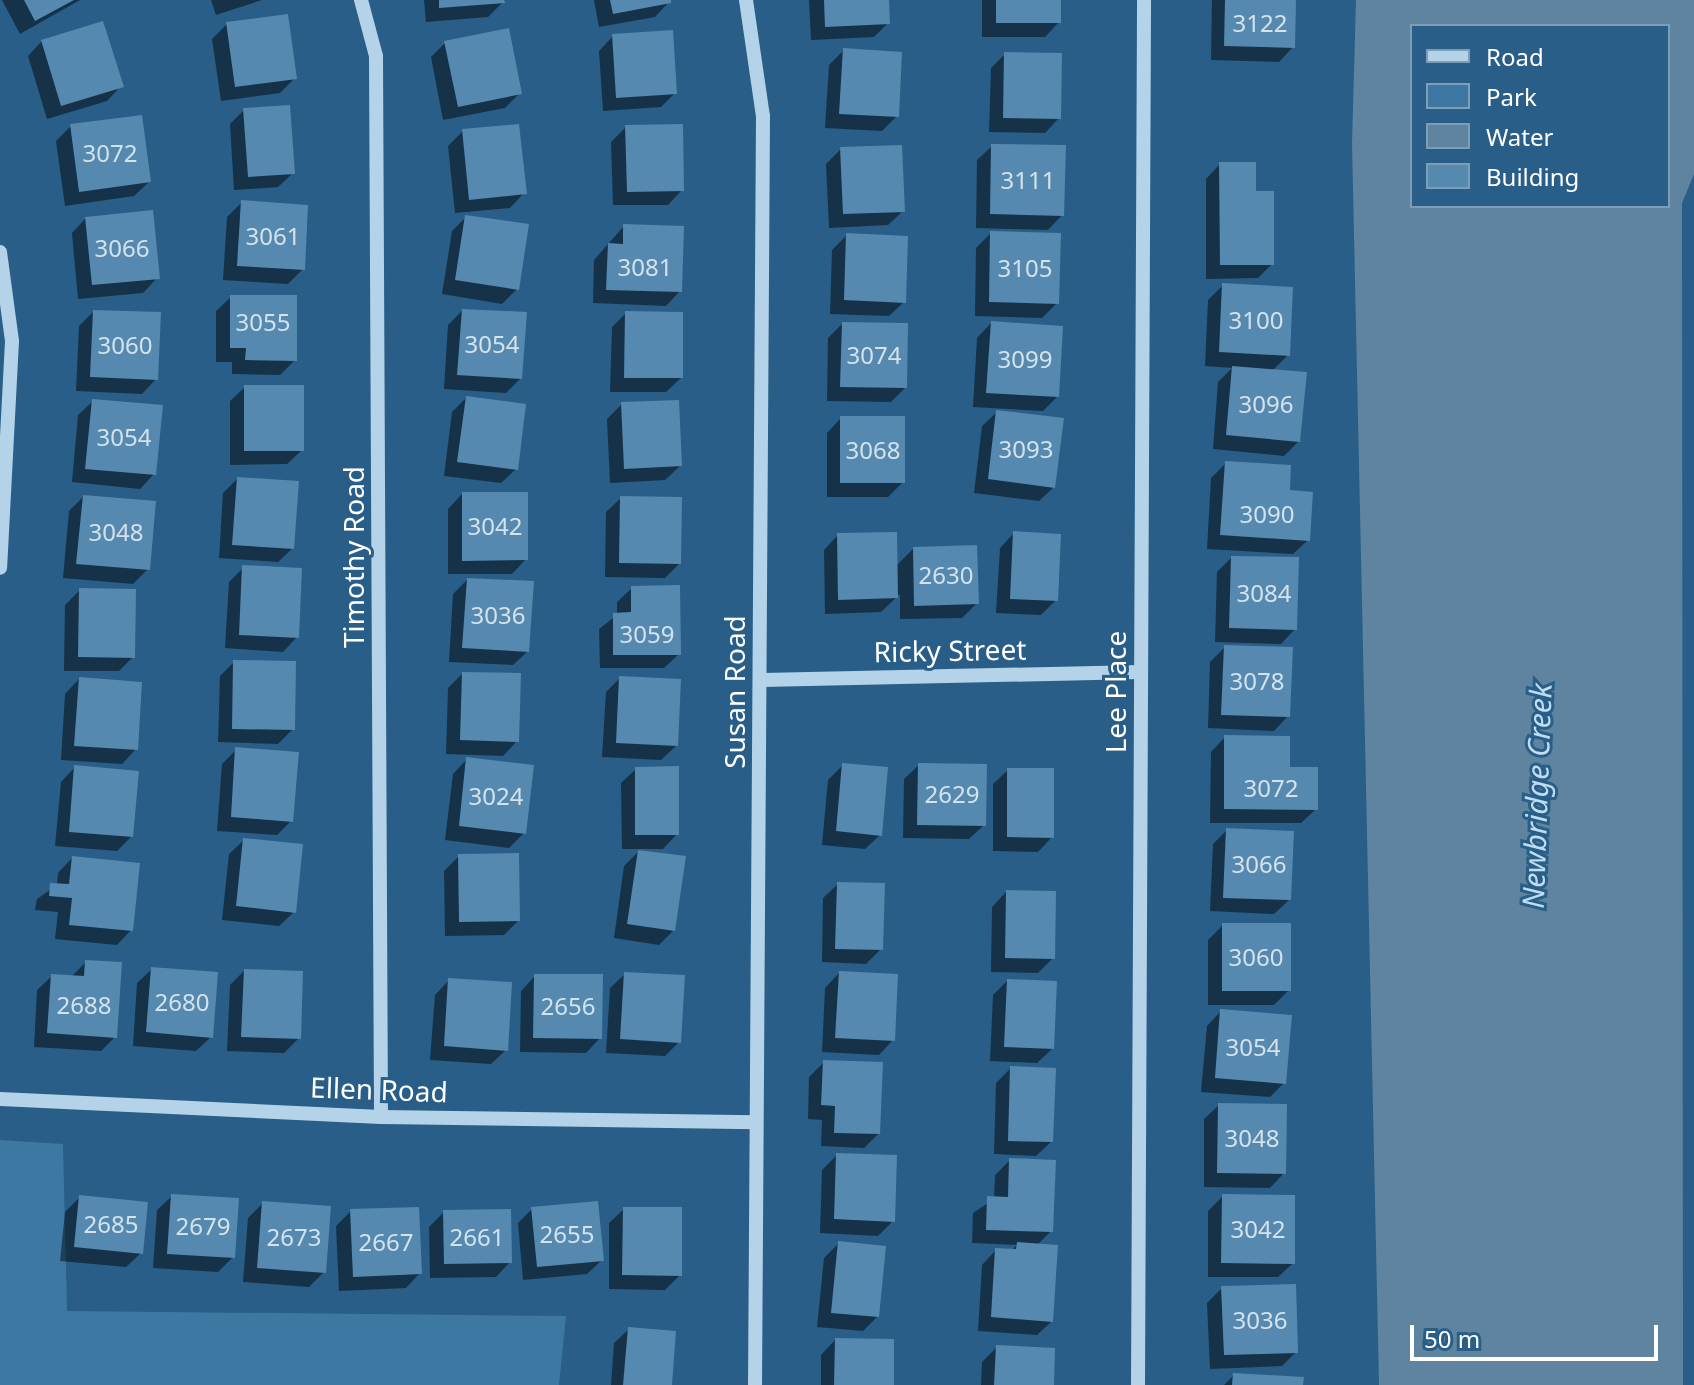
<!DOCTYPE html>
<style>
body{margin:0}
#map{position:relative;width:1694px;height:1385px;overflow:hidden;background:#285e87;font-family:"Noto Sans",sans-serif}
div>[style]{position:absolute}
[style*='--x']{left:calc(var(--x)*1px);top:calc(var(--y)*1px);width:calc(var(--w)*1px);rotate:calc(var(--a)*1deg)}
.green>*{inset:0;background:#3d78a3}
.water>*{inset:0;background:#5f84a0}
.shadow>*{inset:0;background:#0007}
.building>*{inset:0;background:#5589b0}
.minor>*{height:14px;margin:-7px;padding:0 7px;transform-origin:7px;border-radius:7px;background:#b4d2e8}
span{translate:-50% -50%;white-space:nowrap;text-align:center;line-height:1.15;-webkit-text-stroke:6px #285e87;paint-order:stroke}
.number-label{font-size:24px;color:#d4e2eb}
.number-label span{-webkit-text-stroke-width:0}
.street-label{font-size:28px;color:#fff}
.water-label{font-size:30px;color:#c0dcf0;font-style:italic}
.legend{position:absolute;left:1410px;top:24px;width:260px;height:184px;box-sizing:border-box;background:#285e87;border:2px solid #7e9eb7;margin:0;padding:10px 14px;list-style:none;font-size:24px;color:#fff}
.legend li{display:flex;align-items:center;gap:16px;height:40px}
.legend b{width:40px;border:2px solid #7e9eb7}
.scale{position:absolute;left:1410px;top:1325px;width:248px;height:36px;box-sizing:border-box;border:4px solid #fff;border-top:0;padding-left:10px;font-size:24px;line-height:28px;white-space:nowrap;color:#fff;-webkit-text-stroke:6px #285e87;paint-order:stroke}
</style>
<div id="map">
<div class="green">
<div style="clip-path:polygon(0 1140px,63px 1144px,67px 1311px,566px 1316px,559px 1385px,0 1385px)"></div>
</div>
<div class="water">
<div style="clip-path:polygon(evenodd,1356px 0,1694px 0,1694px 174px,1682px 203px,1683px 1385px,1379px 1385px,1352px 143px,1356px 0,1412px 26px,1668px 26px,1668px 206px,1412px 206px,1412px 26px)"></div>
</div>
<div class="shadow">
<div style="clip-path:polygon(2px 0,80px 0,20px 34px)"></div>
<div style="clip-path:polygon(211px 0,262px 0,216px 15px)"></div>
<div style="clip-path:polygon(424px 0,502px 0,502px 3px,488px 17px,426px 22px)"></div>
<div style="clip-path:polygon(594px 0,669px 0,669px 2px,655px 17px,599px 27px)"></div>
<div style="clip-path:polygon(809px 0,887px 0,888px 23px,874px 37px,811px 40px)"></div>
<div style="clip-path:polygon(982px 0,1059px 0,1059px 22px,1045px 37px,982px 37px)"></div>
<div style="clip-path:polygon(1212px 0,1294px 0,1293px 47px,1279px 62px,1211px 60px)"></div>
<div style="clip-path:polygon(227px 24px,295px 78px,280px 93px,221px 101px,212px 39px)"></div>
<div style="clip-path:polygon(613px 36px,675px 93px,661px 107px,603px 111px,599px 51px)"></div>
<div style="clip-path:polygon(42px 41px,121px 86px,107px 101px,47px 119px,28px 56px)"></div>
<div style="clip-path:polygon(445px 43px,520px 93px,505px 108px,443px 120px,431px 57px)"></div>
<div style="clip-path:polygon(844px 50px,897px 116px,882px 131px,825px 128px,829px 65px)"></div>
<div style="clip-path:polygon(1005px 54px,1059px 118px,1045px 133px,989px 132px,991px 68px)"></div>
<div style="clip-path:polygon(244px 110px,293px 173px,278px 187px,234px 190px,230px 124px)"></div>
<div style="clip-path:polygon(71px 126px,149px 182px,134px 196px,65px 206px,56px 141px)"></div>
<div style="clip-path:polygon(626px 127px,682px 190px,668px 205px,613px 205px,611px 142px)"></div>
<div style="clip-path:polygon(463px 131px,524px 193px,510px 208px,455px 213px,448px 146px)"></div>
<div style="clip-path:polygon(992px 146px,1062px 215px,1048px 230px,976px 228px,977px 160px)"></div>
<div style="clip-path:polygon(841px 149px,903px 211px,888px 225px,829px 228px,826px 164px)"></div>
<div style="clip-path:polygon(1220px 164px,1254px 193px,1272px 264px,1258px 278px,1206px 279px,1206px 179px)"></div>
<div style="clip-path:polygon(242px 202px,303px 269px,288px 284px,223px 280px,227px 217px)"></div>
<div style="clip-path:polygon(466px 217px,517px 289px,502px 304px,442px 294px,452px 231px)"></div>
<div style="clip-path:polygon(86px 218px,157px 278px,143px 293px,78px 299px,72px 233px)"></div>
<div style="clip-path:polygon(624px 226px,680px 291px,666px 306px,593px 303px,594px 260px)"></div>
<div style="clip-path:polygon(991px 233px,1057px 303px,1042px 318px,975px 316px,976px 248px)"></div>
<div style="clip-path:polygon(847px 235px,904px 302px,889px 316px,830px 314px,832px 250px)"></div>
<div style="clip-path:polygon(1223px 285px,1288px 355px,1272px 371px,1299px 441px,1284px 456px,1213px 449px,1218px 382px,1232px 368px,1205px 366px,1208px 300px)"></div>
<div style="clip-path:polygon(231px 297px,295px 360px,280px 375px,232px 374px,232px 362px,216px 362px,216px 311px)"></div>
<div style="clip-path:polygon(462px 311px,520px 379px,506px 393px,444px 389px,448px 325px)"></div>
<div style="clip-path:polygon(93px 312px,156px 379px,142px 394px,76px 391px,79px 326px)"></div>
<div style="clip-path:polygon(626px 313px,681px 378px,666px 392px,610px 392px,612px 327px)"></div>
<div style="clip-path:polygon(991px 323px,1057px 397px,1043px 411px,973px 407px,977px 338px)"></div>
<div style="clip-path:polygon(842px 324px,905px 388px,891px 402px,827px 401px,828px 338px)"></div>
<div style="clip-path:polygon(245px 387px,302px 450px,287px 464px,230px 465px,230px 401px)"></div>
<div style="clip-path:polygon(466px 398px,516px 469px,501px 483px,444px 476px,452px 412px)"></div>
<div style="clip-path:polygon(93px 401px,154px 474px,140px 489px,72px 482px,78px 415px)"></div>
<div style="clip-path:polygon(622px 404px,680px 466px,665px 480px,610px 483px,607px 419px)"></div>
<div style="clip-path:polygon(997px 412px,1054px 487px,1039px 501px,974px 493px,982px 426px)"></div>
<div style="clip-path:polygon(841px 418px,903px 482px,888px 497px,827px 497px,827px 433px)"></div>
<div style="clip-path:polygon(1226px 463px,1288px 492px,1308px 540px,1293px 554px,1207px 549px,1211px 478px)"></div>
<div style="clip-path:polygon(237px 479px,293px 548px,278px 562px,219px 558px,223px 493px)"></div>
<div style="clip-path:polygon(462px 494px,526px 559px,512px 574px,448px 574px,448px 509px)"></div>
<div style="clip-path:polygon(83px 497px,148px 569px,133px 584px,63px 578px,69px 511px)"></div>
<div style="clip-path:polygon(621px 498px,679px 564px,665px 578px,605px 577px,606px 512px)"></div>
<div style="clip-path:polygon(1014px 533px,1056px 600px,1041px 615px,996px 613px,1000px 548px)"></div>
<div style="clip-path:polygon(838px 535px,895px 567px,913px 549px,977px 603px,962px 618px,900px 619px,900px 594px,881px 612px,825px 614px,824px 550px)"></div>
<div style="clip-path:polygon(1231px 558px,1295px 629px,1281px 644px,1215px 642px,1217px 572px)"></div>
<div style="clip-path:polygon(243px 568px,297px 637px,283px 652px,225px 648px,229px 582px)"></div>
<div style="clip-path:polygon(467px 580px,528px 651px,513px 665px,449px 662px,453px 594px)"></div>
<div style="clip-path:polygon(632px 588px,679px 654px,664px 668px,600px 668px,599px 629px,617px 615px,617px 602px)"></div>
<div style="clip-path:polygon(80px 590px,133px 657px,119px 671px,64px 671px,65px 605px)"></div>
<div style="clip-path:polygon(1225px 647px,1288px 716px,1274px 731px,1208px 728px,1210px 662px)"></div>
<div style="clip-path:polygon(234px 662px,293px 729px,278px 744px,218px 742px,220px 676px)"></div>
<div style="clip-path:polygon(462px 674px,517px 741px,503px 756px,446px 754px,448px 688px)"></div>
<div style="clip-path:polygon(620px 678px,676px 746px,661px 760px,602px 757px,606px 692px)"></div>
<div style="clip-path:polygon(79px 679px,136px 749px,122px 764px,61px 760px,65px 694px)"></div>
<div style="clip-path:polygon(1225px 737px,1288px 769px,1316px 809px,1301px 823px,1210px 823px,1211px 752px)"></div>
<div style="clip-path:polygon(236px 750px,291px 821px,277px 835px,217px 831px,222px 764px)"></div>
<div style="clip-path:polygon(467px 759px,524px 833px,509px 848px,445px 840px,453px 774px)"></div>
<div style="clip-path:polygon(843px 765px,880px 835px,865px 849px,822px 845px,828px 780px)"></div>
<div style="clip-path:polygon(919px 765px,984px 825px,969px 839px,903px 838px,904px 779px)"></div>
<div style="clip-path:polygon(75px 767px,132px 836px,117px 851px,55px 846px,61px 782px)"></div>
<div style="clip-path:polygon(636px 769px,677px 834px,663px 849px,622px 849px,621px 783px)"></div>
<div style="clip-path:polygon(1008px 770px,1052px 837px,1038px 852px,993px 851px,993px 784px)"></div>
<div style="clip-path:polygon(1227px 830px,1289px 900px,1274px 914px,1210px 911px,1213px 844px)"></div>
<div style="clip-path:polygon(244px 840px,294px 912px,279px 926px,222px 920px,229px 854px)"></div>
<div style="clip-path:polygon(638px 852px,674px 930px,659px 945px,614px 938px,624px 866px)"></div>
<div style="clip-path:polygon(459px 856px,518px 921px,504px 935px,445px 936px,444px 871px)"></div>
<div style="clip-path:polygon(72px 858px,131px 930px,117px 945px,55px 939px,58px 912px,35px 910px,37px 899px,57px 885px,58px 873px)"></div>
<div style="clip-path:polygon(838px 884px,881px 949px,866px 964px,822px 962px,823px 898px)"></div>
<div style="clip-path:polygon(1006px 892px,1053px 958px,1038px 973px,991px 972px,992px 907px)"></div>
<div style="clip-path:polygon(1223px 925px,1289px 990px,1274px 1005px,1208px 1005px,1208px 940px)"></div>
<div style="clip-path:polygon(86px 962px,115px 1037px,101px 1051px,34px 1047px,37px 990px,52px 976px,71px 977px)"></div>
<div style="clip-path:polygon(152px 969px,211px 1037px,196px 1051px,133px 1046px,137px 983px)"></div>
<div style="clip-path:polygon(244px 971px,299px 1038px,284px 1053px,227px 1051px,230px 985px)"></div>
<div style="clip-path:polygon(839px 973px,893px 1040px,879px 1055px,822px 1052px,825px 988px)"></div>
<div style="clip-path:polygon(625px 974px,679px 1042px,665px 1056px,606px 1053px,610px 988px)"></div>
<div style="clip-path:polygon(535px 976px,600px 1038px,586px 1053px,520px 1052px,521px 991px)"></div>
<div style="clip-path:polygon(449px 980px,506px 1050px,491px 1064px,430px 1060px,435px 995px)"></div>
<div style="clip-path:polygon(1007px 981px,1052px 1049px,1037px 1063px,990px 1061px,993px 995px)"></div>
<div style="clip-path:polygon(1221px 1011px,1284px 1083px,1270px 1097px,1201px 1092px,1207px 1026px)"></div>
<div style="clip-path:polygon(824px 1062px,878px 1134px,864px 1148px,821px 1146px,822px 1120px,808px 1119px,809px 1077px)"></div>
<div style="clip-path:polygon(1011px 1068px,1051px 1142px,1036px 1156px,994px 1154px,996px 1083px)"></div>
<div style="clip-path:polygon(1219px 1105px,1284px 1173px,1270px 1188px,1204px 1187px,1204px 1119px)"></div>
<div style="clip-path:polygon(837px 1155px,893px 1221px,878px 1236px,820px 1233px,822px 1170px)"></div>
<div style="clip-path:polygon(1010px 1160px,1051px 1231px,1037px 1245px,1052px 1321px,1037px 1335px,978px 1331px,982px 1265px,996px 1250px,1011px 1251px,1017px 1245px,972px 1243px,973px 1213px,994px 1199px,995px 1175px)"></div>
<div style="clip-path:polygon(172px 1196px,233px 1257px,218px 1272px,153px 1268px,157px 1210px)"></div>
<div style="clip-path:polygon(1223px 1196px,1293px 1263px,1278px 1277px,1208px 1277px,1208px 1211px)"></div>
<div style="clip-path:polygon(80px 1197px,141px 1253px,126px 1267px,60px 1261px,65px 1212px)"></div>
<div style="clip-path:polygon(263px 1203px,324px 1272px,309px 1287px,243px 1282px,248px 1218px)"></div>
<div style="clip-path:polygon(532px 1209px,602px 1260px,587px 1274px,523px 1280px,518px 1223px)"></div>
<div style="clip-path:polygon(624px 1209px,680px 1275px,665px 1290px,609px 1289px,609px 1223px)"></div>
<div style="clip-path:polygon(351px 1211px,420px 1273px,406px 1288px,339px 1291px,336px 1226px)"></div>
<div style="clip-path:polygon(444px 1212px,510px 1262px,496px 1277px,430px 1278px,429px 1227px)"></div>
<div style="clip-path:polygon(839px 1243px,878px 1316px,863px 1331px,817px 1327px,824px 1258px)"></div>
<div style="clip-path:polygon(1222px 1288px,1296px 1352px,1282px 1366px,1210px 1369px,1207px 1303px)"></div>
<div style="clip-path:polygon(629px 1329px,670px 1385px,611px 1385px,614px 1343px)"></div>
<div style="clip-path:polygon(835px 1340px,892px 1385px,821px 1385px,821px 1355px)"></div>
<div style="clip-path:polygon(997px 1347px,1052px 1385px,981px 1385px,982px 1362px)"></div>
<div style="clip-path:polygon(1234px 1375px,1301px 1385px,1224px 1385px)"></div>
</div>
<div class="building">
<div style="clip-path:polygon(24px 0,74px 0,35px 21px)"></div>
<div style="clip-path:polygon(439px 0,504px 0,505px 3px,439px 8px)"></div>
<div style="clip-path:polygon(610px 0,671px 0,671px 3px,613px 14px)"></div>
<div style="clip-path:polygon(824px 0,889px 0,890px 24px,825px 27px)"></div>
<div style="clip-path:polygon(996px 0,1061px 0,1061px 23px,996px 23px)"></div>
<div style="clip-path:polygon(1225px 0,1296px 0,1295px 48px,1224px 46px)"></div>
<div style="clip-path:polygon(288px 14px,297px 79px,235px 87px,226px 22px)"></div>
<div style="clip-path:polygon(103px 21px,124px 87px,61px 106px,41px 40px)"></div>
<div style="clip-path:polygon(509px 28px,522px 94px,458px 107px,444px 41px)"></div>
<div style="clip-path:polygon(673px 30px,677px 94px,616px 98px,612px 34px)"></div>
<div style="clip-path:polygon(843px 48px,902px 52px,899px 117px,839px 114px)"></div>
<div style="clip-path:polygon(1004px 52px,1062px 53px,1061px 119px,1003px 118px)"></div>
<div style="clip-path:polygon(290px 105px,295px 174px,248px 177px,243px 108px)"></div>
<div style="clip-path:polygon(142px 115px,151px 182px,79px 192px,70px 124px)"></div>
<div style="clip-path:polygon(519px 124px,527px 194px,469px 200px,462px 129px)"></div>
<div style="clip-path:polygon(683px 124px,684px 191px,627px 192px,625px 125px)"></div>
<div style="clip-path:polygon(991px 144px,1066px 145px,1064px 216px,990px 214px)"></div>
<div style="clip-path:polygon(902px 145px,905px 212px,843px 214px,840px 147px)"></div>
<div style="clip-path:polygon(1219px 162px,1256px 162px,1256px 191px,1274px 191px,1274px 265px,1220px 265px)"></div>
<div style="clip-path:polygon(241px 200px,308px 205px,305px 270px,237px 266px)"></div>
<div style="clip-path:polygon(153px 210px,160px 279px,92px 285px,85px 217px)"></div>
<div style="clip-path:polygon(465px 215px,529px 224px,519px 290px,455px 280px)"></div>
<div style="clip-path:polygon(623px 224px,684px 226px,682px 292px,606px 290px,608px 243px,623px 244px)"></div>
<div style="clip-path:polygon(990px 231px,1061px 233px,1059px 304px,989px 302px)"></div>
<div style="clip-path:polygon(846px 233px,908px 236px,906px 303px,844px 300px)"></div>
<div style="clip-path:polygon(1222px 283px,1293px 287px,1290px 356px,1219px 352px)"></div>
<div style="clip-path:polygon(230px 295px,297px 295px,297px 361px,245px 360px,246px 348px,230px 348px)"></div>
<div style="clip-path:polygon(462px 309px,527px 312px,522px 379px,457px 375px)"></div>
<div style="clip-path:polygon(93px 310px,161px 312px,158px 380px,90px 377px)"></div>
<div style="clip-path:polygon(625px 311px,683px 312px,683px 378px,624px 378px)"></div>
<div style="clip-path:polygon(991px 321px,1063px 326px,1059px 397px,986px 393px)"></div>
<div style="clip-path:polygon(842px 322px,908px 323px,907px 388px,840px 387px)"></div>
<div style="clip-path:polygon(1232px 366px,1307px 372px,1300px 442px,1226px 435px)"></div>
<div style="clip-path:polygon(244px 385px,304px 385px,304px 451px,244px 451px)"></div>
<div style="clip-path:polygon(466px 396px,526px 404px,518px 470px,457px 462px)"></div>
<div style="clip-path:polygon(92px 399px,163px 405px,156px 475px,85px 469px)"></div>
<div style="clip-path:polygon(679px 400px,682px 466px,624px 469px,621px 402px)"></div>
<div style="clip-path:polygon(996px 410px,1064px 418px,1055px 488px,988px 479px)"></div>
<div style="clip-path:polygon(840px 416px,905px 416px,905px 483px,840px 483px)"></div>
<div style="clip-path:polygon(1225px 461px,1291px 465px,1290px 490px,1313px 492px,1310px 541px,1220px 535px)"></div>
<div style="clip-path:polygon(237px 477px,299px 481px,294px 549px,232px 545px)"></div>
<div style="clip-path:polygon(462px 492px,528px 492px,528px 560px,462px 561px)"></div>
<div style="clip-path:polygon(83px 495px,156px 501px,150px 570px,76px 564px)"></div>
<div style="clip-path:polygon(620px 496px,682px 497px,681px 564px,619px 563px)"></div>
<div style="clip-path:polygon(1013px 531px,1061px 534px,1058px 601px,1010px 599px)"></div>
<div style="clip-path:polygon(897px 532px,898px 598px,838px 600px,837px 533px)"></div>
<div style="clip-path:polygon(977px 545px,979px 604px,914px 606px,913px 547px)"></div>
<div style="clip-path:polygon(1231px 556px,1299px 557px,1297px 630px,1229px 628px)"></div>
<div style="clip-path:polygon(242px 565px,302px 568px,299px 638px,239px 635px)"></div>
<div style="clip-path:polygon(467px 578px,534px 581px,529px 652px,462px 648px)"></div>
<div style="clip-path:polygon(680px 585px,681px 655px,613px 655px,613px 613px,631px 612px,631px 586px)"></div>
<div style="clip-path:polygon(79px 588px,136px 589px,135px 658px,78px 657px)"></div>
<div style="clip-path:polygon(1224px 645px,1293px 647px,1290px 717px,1221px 715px)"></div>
<div style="clip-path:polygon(233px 660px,296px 661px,295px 730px,232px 729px)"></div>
<div style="clip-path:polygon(462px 672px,521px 673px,519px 742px,460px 740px)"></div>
<div style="clip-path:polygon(619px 676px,681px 679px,678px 746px,616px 743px)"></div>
<div style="clip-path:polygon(79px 677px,142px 682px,138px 750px,74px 746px)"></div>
<div style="clip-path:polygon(1224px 735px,1290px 736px,1290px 767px,1318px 767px,1318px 810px,1224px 809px)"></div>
<div style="clip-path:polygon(235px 747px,299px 752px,293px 822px,231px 817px)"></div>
<div style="clip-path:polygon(466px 757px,534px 765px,526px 834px,459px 826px)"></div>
<div style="clip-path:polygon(842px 763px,888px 767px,882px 836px,836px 831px)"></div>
<div style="clip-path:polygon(918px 763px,987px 764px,986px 826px,917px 825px)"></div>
<div style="clip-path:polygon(74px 765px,139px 771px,133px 837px,69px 832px)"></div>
<div style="clip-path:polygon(679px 766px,679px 835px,635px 835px,635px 767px)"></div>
<div style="clip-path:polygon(1007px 768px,1054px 768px,1054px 838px,1007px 837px)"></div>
<div style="clip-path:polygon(1226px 828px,1294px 831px,1291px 900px,1223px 898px)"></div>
<div style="clip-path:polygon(243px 838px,303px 844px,296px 913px,236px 906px)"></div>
<div style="clip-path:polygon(638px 850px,686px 856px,675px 931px,627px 924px)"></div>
<div style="clip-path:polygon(519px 853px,520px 921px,459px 922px,458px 854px)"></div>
<div style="clip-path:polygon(72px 856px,140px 863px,133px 931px,69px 925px,72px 898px,49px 896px,50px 883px,69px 884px)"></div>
<div style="clip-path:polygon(837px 882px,885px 883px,883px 950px,835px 949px)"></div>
<div style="clip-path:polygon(1006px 890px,1056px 891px,1055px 959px,1005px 958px)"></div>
<div style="clip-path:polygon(1222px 923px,1291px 923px,1291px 991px,1222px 991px)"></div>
<div style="clip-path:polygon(85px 960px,122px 962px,117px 1038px,47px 1033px,51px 974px,84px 976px)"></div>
<div style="clip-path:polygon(151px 967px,218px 972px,213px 1038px,146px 1032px)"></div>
<div style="clip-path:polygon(244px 969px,303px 971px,301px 1039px,241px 1037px)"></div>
<div style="clip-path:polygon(839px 971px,898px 974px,895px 1041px,835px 1038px)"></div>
<div style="clip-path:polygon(624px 972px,685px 975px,681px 1043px,620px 1039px)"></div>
<div style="clip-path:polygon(534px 974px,603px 974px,602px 1039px,533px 1038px)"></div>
<div style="clip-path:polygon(448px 978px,512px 982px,508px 1051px,444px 1046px)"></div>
<div style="clip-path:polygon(1007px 979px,1057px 981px,1054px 1049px,1004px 1047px)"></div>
<div style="clip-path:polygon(1220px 1009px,1292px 1015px,1286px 1084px,1215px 1078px)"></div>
<div style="clip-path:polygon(823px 1060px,883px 1062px,880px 1134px,834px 1133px,835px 1106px,821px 1105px)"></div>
<div style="clip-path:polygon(1010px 1066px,1056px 1068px,1053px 1142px,1008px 1141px)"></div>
<div style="clip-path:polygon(1218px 1103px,1287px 1104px,1286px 1174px,1217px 1173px)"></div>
<div style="clip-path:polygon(836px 1153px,897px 1155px,895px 1222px,834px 1219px)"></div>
<div style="clip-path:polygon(1009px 1158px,1056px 1160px,1053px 1232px,986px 1230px,987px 1196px,1008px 1197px)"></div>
<div style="clip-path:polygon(171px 1194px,239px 1198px,235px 1258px,167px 1254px)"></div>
<div style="clip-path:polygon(1222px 1194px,1295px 1195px,1295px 1264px,1221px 1263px)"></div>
<div style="clip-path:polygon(79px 1195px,148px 1202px,143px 1254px,74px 1247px)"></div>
<div style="clip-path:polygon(262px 1201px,331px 1206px,326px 1273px,257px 1268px)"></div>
<div style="clip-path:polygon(598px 1201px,604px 1261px,537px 1267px,531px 1207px)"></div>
<div style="clip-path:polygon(419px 1207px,422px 1274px,353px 1277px,350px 1209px)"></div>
<div style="clip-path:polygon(623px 1207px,682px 1207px,682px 1276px,622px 1275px)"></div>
<div style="clip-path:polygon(511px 1209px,512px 1263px,444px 1264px,443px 1210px)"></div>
<div style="clip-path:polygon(838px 1241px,886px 1246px,879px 1317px,831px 1313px)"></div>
<div style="clip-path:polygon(1017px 1242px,1058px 1245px,1053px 1322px,991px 1317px,995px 1248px,1016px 1249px)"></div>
<div style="clip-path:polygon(1296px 1284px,1298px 1353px,1224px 1355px,1221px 1286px)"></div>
<div style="clip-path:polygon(628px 1327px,676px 1331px,672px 1385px,623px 1385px)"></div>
<div style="clip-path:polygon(835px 1338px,894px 1339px,894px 1385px,834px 1385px)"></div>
<div style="clip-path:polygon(996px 1345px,1055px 1348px,1054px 1385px,994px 1385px)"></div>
<div style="clip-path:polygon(1233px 1373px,1304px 1377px,1303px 1385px,1232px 1385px)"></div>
</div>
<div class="minor">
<div style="--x:361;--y:0;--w:58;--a:75"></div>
<div style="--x:376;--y:56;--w:1061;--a:89.73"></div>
<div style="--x:746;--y:0;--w:117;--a:81.7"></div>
<div style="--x:763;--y:116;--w:1269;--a:90.36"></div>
<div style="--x:0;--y:252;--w:90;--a:82.3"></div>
<div style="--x:12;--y:341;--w:227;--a:93"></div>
<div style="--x:761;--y:680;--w:380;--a:-1.2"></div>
<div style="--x:0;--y:1099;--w:381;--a:2.7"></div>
<div style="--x:381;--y:1117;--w:375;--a:0.8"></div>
<div style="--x:1138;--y:1385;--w:1385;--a:-89.75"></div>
</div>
<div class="number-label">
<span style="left:1260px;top:23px">3122</span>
<span style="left:110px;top:153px">3072</span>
<span style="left:1028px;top:180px">3111</span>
<span style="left:273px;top:236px">3061</span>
<span style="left:122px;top:248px">3066</span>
<span style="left:645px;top:267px">3081</span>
<span style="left:1025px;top:268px">3105</span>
<span style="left:1256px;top:320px">3100</span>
<span style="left:263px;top:322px">3055</span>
<span style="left:492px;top:344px">3054</span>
<span style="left:125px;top:345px">3060</span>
<span style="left:874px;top:355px">3074</span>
<span style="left:1025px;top:359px">3099</span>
<span style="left:1266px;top:404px">3096</span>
<span style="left:124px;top:437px">3054</span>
<span style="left:1026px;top:449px">3093</span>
<span style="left:873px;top:450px">3068</span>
<span style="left:1267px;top:514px">3090</span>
<span style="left:495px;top:526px">3042</span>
<span style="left:116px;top:532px">3048</span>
<span style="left:946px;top:575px">2630</span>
<span style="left:1264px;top:593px">3084</span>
<span style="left:498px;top:615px">3036</span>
<span style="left:647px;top:634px">3059</span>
<span style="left:1257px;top:681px">3078</span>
<span style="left:1271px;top:788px">3072</span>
<span style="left:952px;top:794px">2629</span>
<span style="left:496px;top:796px">3024</span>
<span style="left:1259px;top:864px">3066</span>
<span style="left:1256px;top:957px">3060</span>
<span style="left:182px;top:1002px">2680</span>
<span style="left:84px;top:1005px">2688</span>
<span style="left:568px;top:1006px">2656</span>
<span style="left:1253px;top:1047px">3054</span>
<span style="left:1252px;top:1138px">3048</span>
<span style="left:111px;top:1224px">2685</span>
<span style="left:203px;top:1226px">2679</span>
<span style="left:1258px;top:1229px">3042</span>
<span style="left:567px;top:1234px">2655</span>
<span style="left:294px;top:1237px">2673</span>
<span style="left:477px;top:1237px">2661</span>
<span style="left:386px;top:1242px">2667</span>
<span style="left:1260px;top:1320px">3036</span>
</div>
<div class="street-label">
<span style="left:353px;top:557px;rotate:-90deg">Timothy Road</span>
<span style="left:950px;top:650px;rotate:-1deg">Ricky Street</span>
<span style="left:734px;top:692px;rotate:-90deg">Susan Road</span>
<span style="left:1115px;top:692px;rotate:-90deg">Lee Place</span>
<span style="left:379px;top:1089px;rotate:2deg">Ellen Road</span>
</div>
<div class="water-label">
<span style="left:1537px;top:796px;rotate:-88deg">Newbridge Creek</span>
</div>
<ul class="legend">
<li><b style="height:10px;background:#b4d2e8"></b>Road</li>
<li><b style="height:22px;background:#3d78a3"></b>Park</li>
<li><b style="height:22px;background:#5f84a0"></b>Water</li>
<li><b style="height:22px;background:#5589b0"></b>Building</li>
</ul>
<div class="scale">50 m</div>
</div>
